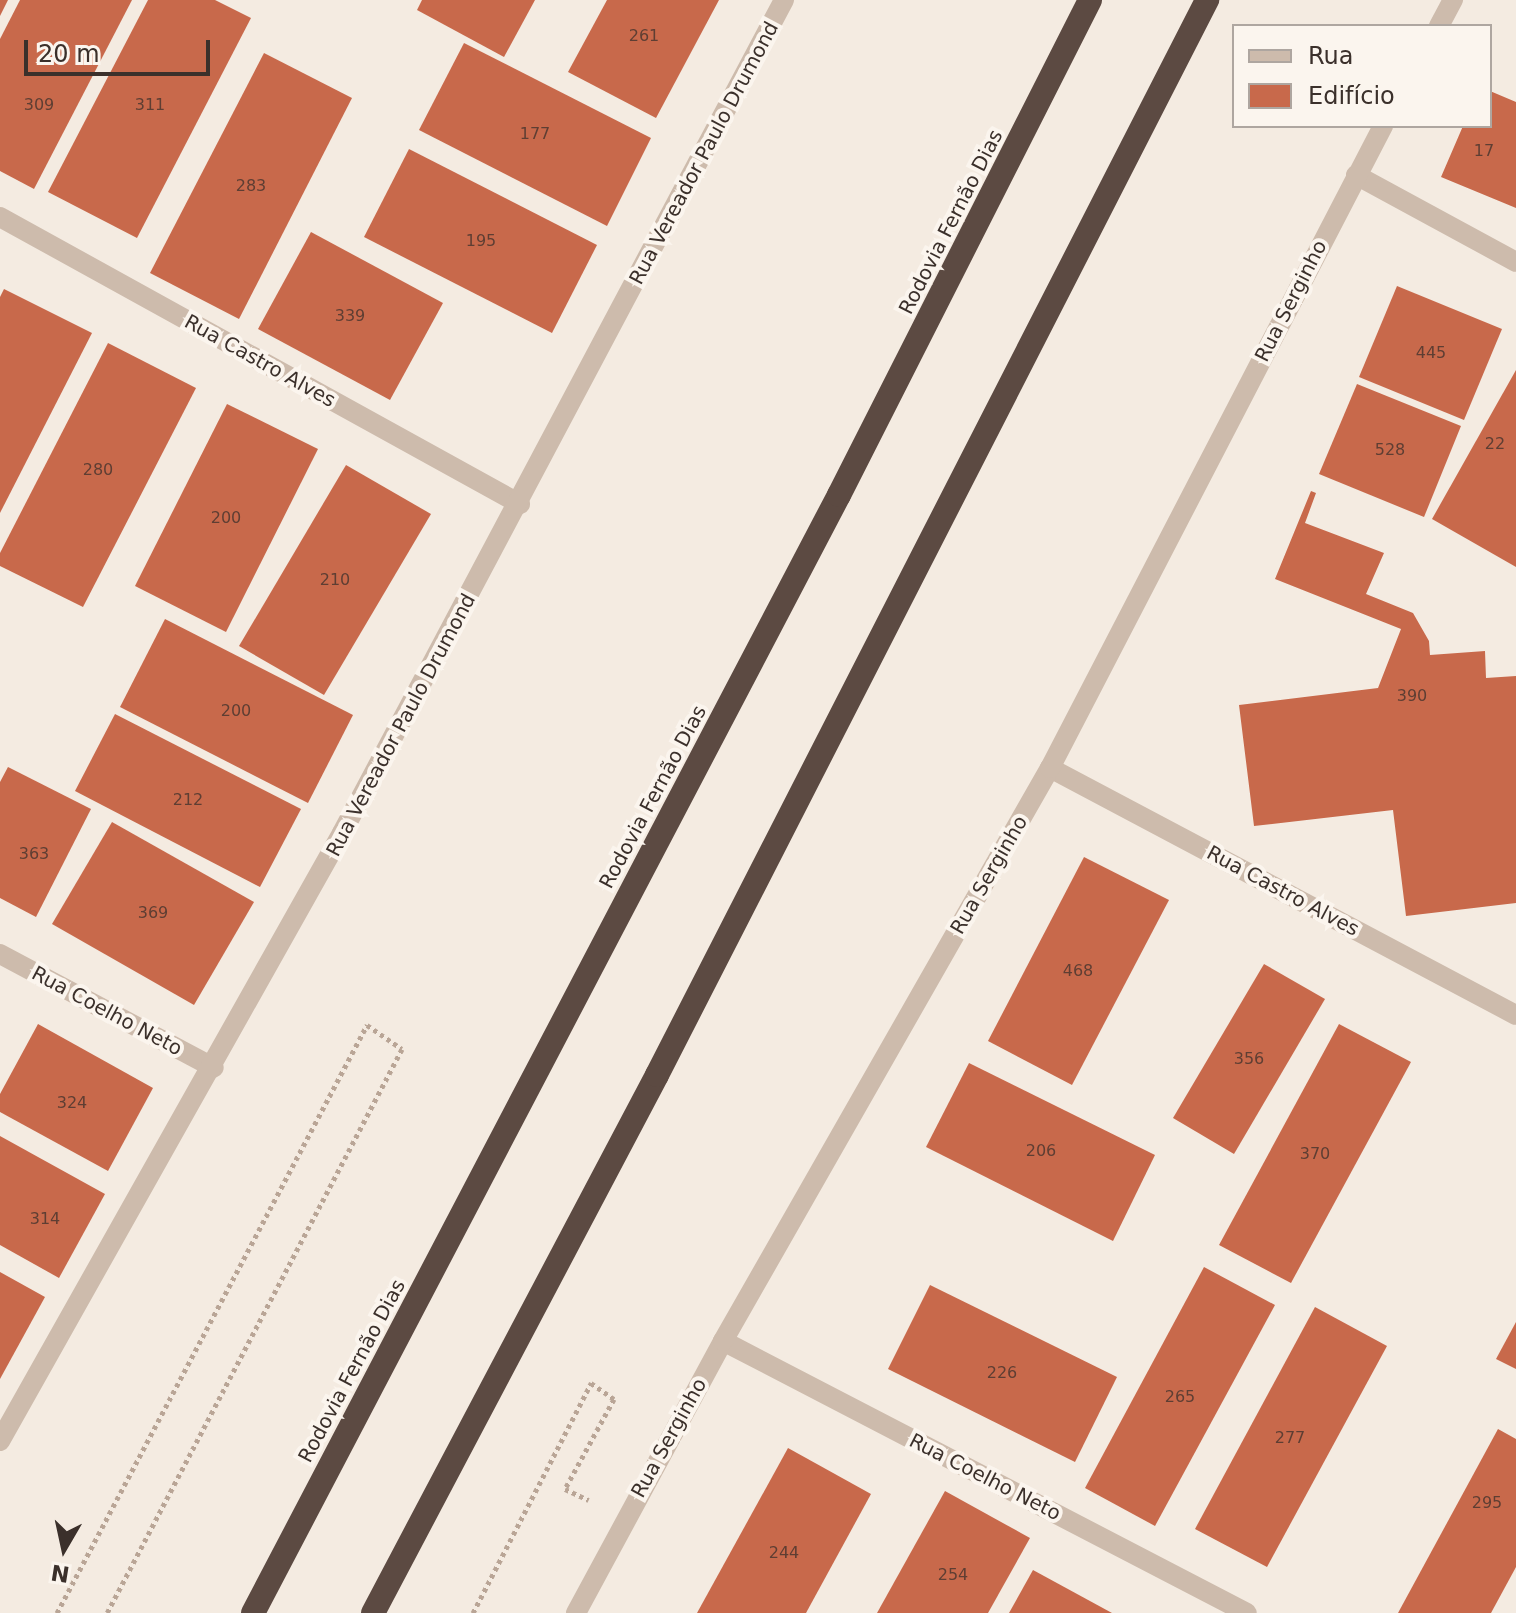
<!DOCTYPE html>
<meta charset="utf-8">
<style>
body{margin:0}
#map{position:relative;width:1516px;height:1613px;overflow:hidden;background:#f4ebe1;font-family:"DejaVu Sans",sans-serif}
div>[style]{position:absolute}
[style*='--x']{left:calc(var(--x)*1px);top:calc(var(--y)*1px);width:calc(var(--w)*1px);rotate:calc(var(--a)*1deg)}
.building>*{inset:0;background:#c8694b}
.path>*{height:5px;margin-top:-2.5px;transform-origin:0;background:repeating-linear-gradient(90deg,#b9a596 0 4px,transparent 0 8px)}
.minor>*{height:20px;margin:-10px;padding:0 10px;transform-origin:10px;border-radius:10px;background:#cdbbac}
.tertiary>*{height:20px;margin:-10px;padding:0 10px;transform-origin:10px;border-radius:10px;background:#cdbbac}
.motorway>*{height:24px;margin:-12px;padding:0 12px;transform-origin:12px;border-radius:12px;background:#5c4a42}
span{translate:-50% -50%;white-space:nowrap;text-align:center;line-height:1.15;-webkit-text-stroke:8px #fbf5ee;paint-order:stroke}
.number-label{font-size:16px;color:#5e3e33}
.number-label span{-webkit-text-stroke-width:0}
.street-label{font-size:20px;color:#3b302b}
.legend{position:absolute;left:1232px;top:24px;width:260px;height:104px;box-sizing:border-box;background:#fbf5ee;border:2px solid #aea6a0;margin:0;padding:10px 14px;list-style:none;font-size:24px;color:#3b302b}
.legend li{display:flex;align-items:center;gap:16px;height:40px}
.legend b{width:40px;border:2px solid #aea6a0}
.north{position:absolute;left:24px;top:1509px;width:80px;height:80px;-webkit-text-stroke:6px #fbf5ee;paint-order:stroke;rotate:189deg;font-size:22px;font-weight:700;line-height:32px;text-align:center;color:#3b302b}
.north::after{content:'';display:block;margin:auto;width:28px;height:36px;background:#3b302b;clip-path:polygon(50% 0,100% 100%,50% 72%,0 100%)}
.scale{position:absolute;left:24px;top:40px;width:186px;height:36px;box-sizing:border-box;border:4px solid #3b302b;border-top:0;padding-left:10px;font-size:24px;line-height:28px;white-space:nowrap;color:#3b302b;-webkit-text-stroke:6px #fbf5ee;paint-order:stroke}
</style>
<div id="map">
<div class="building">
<div style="clip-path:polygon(0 0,8px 0,0 16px)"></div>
<div style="clip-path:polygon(20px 0,132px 0,34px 189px,0 171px,0 39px)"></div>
<div style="clip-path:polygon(148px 0,215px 0,251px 18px,137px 238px,48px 192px)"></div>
<div style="clip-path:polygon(422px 0,535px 0,504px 57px,417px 10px)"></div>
<div style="clip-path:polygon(607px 0,719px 0,656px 118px,568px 72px)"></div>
<div style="clip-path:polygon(464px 43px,651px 138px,607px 226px,419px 130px)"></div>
<div style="clip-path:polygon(264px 53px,352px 98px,239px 319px,150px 273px)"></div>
<div style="clip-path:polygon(1490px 91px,1516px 102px,1516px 208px,1441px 177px,1463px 126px,1490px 126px)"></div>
<div style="clip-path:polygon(409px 149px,597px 245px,552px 333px,364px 237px)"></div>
<div style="clip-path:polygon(311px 232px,443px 303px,390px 400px,258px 329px)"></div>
<div style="clip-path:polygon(1397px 286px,1502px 329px,1464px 420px,1359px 377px)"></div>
<div style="clip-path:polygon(4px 289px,92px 333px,0 513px,0 297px)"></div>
<div style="clip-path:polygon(108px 343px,196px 388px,83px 607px,0 566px,0 553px)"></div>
<div style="clip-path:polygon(1516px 370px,1516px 567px,1432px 519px)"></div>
<div style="clip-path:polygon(1357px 384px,1461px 426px,1424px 517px,1319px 474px)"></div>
<div style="clip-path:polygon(227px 404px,318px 449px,226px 632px,135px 586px)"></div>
<div style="clip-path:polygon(346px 465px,431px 514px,324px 695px,239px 646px)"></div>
<div style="clip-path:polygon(1311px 491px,1316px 493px,1305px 523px,1384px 553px,1366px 594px,1413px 613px,1429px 641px,1430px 655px,1485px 651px,1486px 678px,1516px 676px,1516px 903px,1406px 916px,1393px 810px,1254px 826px,1239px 705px,1378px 688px,1401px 629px,1275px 579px)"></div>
<div style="clip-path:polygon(165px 619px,353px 715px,308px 803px,120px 707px)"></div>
<div style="clip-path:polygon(115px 714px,301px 809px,260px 887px,75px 791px)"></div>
<div style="clip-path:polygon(8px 767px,91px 809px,36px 917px,0 898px,0 782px)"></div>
<div style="clip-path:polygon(112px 822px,254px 902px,194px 1005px,52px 924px)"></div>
<div style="clip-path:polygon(1084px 857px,1169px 900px,1072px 1085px,988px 1041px)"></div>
<div style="clip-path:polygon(1264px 964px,1325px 999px,1234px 1154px,1173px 1118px)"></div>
<div style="clip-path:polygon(38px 1024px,153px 1088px,108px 1171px,0 1112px,0 1094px)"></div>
<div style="clip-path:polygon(1339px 1024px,1411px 1062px,1291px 1283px,1219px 1245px)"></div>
<div style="clip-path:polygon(969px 1063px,1155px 1155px,1113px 1241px,926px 1147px)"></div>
<div style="clip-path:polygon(0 1136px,105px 1194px,59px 1278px,0 1245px)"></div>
<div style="clip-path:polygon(1204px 1267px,1275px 1305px,1155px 1526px,1085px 1488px)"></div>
<div style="clip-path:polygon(0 1272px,45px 1297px,0 1379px)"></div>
<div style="clip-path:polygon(930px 1285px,1117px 1377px,1075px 1462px,888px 1369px)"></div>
<div style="clip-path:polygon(1315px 1307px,1387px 1346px,1267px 1567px,1195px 1529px)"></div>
<div style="clip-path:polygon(1516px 1322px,1516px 1369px,1496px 1359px)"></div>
<div style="clip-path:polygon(1498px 1429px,1516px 1439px,1516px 1567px,1491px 1613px,1398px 1613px)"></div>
<div style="clip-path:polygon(788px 1448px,871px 1494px,806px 1613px,697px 1613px)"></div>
<div style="clip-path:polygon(945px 1491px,1030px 1538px,988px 1613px,877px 1613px)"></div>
<div style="clip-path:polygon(1033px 1570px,1112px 1613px,1009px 1613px)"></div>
</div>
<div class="path">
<div style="--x:57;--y:1613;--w:665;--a:-62.2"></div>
<div style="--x:367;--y:1025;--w:42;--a:34.4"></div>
<div style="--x:402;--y:1049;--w:636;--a:117.61"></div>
<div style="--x:473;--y:1613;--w:259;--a:-62.8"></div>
<div style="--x:591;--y:1383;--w:28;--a:35"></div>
<div style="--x:614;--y:1399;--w:102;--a:118.6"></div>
<div style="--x:565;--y:1489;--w:26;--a:25"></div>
</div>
<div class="minor">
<div style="--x:1356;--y:175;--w:182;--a:28.5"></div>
<div style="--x:0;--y:217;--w:594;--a:28.9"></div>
<div style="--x:1050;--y:768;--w:527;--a:27.93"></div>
<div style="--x:723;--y:1341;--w:590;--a:27.43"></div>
</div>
<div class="tertiary">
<div style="--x:1439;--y:26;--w:30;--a:-62"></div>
<div style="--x:0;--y:954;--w:242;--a:28"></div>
<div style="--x:0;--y:1441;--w:698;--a:-60.64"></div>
<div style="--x:342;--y:833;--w:943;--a:-62.05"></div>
<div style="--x:576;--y:1613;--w:309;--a:-61.6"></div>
<div style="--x:723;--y:1341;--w:660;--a:-60.29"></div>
<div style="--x:1050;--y:768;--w:723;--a:-62.58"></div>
</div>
<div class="motorway">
<div style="--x:253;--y:1613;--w:1262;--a:-62.34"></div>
<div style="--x:839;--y:495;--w:555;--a:-63.11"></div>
<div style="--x:373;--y:1613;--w:608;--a:-62.17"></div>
<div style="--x:657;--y:1075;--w:1208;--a:-62.9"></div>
</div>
<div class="number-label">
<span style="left:644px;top:36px">261</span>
<span style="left:39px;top:105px">309</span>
<span style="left:150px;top:105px">311</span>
<span style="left:535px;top:134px">177</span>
<span style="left:1484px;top:151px">17</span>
<span style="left:251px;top:186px">283</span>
<span style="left:481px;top:241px">195</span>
<span style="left:350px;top:316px">339</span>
<span style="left:1431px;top:353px">445</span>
<span style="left:1495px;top:444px">22</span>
<span style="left:1390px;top:450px">528</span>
<span style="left:98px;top:470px">280</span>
<span style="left:226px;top:518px">200</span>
<span style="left:335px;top:580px">210</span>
<span style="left:1412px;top:696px">390</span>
<span style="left:236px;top:711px">200</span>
<span style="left:188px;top:800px">212</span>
<span style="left:34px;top:854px">363</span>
<span style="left:153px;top:913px">369</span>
<span style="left:1078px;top:971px">468</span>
<span style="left:1249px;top:1059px">356</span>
<span style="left:72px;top:1103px">324</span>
<span style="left:1041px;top:1151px">206</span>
<span style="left:1315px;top:1154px">370</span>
<span style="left:45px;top:1219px">314</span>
<span style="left:1002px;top:1373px">226</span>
<span style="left:1180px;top:1397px">265</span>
<span style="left:1290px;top:1438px">277</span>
<span style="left:1487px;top:1503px">295</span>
<span style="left:784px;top:1553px">244</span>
<span style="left:953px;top:1575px">254</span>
</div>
<div class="street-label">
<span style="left:704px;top:153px;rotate:-62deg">Rua Vereador Paulo Drumond</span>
<span style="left:951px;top:222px;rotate:-63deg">Rodovia Fernão Dias</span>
<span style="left:1291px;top:301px;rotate:-63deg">Rua Serginho</span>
<span style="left:260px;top:361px;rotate:29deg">Rua Castro Alves</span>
<span style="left:401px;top:725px;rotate:-62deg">Rua Vereador Paulo Drumond</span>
<span style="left:653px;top:797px;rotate:-62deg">Rodovia Fernão Dias</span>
<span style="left:989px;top:875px;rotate:-60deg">Rua Serginho</span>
<span style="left:1283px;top:891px;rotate:28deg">Rua Castro Alves</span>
<span style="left:107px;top:1011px;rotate:28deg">Rua Coelho Neto</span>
<span style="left:352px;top:1371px;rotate:-62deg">Rodovia Fernão Dias</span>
<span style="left:669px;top:1438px;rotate:-61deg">Rua Serginho</span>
<span style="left:985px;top:1477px;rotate:27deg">Rua Coelho Neto</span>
</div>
<ul class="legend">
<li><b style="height:10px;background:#cdbbac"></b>Rua</li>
<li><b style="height:22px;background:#c8694b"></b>Edifício</li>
</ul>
<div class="north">N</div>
<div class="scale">20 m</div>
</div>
